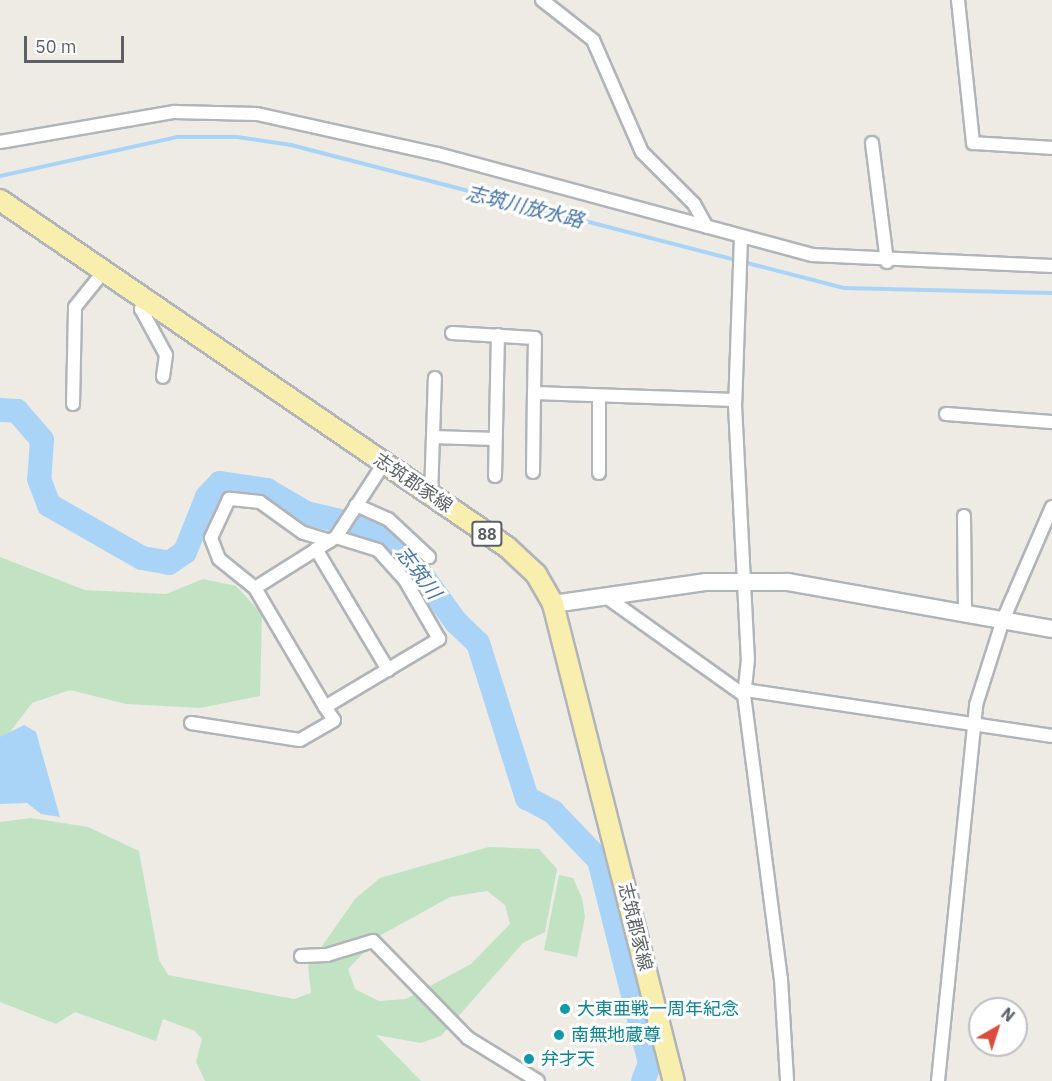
<!DOCTYPE html>
<meta charset="utf-8">
<style>
body{margin:0}
#map{position:relative;width:1052px;height:1081px;overflow:hidden;background:#edebe4;font-family:"IBM Plex Sans","Noto Sans JP",sans-serif}
div>[style]{position:absolute}
[style*='--x']{left:calc(var(--x)*1px);top:calc(var(--y)*1px);width:calc(var(--w)*1px);rotate:calc(var(--a)*1deg)}
.green>*{inset:0;background:#c2e3c3}
.water>*{inset:0;background:#a9d4f8}
.stream>*{height:4px;margin:-2px;padding:0 2px;transform-origin:2px;border-radius:2px;background:#a9d4f8}
.river>*{height:24px;margin:-12px;padding:0 12px;transform-origin:12px;border-radius:12px;background:#a9d4f8}
.roads{filter:drop-shadow(2px 0 #b1b4b8) drop-shadow(-2px 0 #b1b4b8) drop-shadow(0 2px #b1b4b8) drop-shadow(0 -2px #b1b4b8)}
.minor>*{height:12px;margin:-6px;padding:0 6px;transform-origin:6px;border-radius:6px;background:#fff}
.tertiary>*{height:16px;margin:-8px;padding:0 8px;transform-origin:8px;border-radius:8px;background:#fff}
.primary>*{height:20px;margin:-10px;padding:0 10px;transform-origin:10px;border-radius:10px;background:#f8eeae}
.dots>*{width:16px;height:16px;translate:-50% -50%;box-sizing:border-box;border:3px solid #fff;border-radius:50%}
span{translate:-50% -50%;white-space:nowrap;text-align:center;line-height:1.15;-webkit-text-stroke:6px #fff;paint-order:stroke}
.shield-label span{padding:2px 4px;background:#fff;border:2px solid;border-radius:4px;-webkit-text-stroke-width:0}
.shield-label{font-size:16px;color:#5c5f63;font-weight:700}
.street-label{font-size:18px;color:#5c5f63}
.culture-label{font-size:18px;color:#0d838f}
.left{translate:0 -50%;text-align:left}
.water-label{font-size:20px;color:#4774a8;font-style:italic}
.north{position:absolute;left:968px;top:997px;width:60px;height:60px;box-sizing:border-box;background:#fff;border:2px solid #bebfc1;border-radius:50%;rotate:39deg;font-size:16px;font-weight:700;line-height:24px;text-align:center;color:#5c5f63}
.north::after{content:'';display:block;margin:auto;width:21px;height:27px;background:#db4c3c;clip-path:polygon(50% 0,100% 100%,50% 72%,0 100%)}
.scale{position:absolute;left:24px;top:36px;width:100px;height:27px;box-sizing:border-box;border:3px solid #5c5f63;border-top:0;padding-left:8px;font-size:18px;line-height:21px;white-space:nowrap;color:#5c5f63;-webkit-text-stroke:4px #fff;paint-order:stroke}
</style>
<div id="map">
<div class="green">
<div style="clip-path:polygon(0 557px,85px 590px,166px 594px,203px 579px,236px 586px,262px 614px,260px 696px,200px 708px,126px 704px,70px 690px,32px 703px,0 745px)"></div>
<div style="clip-path:polygon(evenodd,31px 818px,88px 827px,139px 851px,159px 960px,168px 975px,294px 999px,311px 993px,308px 966px,355px 899px,380px 878px,489px 847px,539px 849px,557px 869px,545px 932px,523px 943px,441px 1036px,421px 1043px,376px 1035px,421px 1081px,205px 1081px,196px 1062px,202px 1039px,195px 1031px,163px 1019px,156px 1041px,75px 1012px,56px 1024px,0 1002px,0 822px,31px 818px,487px 891px,505px 905px,510px 924px,471px 964px,406px 999px,379px 1001px,355px 989px,348px 969px,381px 935px,450px 897px,487px 891px)"></div>
<div style="clip-path:polygon(559px 875px,573px 878px,582px 898px,585px 917px,577px 957px,544px 950px)"></div>
</div>
<div class="water">
<div style="clip-path:polygon(24px 725px,36px 732px,60px 817px,41px 814px,27px 803px,0 804px,0 737px)"></div>
</div>
<div class="stream">
<div style="--x:0;--y:176;--w:181;--a:-12.4"></div>
<div style="--x:177;--y:137;--w:60;--a:0"></div>
<div style="--x:237;--y:137;--w:55;--a:8.4"></div>
<div style="--x:291;--y:145;--w:571;--a:14.5"></div>
<div style="--x:844;--y:288;--w:208;--a:1.4"></div>
</div>
<div class="river">
<div style="--x:0;--y:410;--w:17;--a:3"></div>
<div style="--x:17;--y:411;--w:38;--a:49"></div>
<div style="--x:42;--y:440;--w:39;--a:94"></div>
<div style="--x:39;--y:479;--w:28;--a:69"></div>
<div style="--x:49;--y:505;--w:107;--a:29.7"></div>
<div style="--x:142;--y:558;--w:27;--a:10"></div>
<div style="--x:169;--y:563;--w:19;--a:-35"></div>
<div style="--x:185;--y:552;--w:59;--a:-68.2"></div>
<div style="--x:207;--y:497;--w:19;--a:-47"></div>
<div style="--x:220;--y:483;--w:48;--a:8.5"></div>
<div style="--x:267;--y:490;--w:45;--a:30.5"></div>
<div style="--x:306;--y:513;--w:70;--a:13.2"></div>
<div style="--x:374;--y:529;--w:29;--a:29"></div>
<div style="--x:399;--y:543;--w:97;--a:54.2"></div>
<div style="--x:456;--y:622;--w:30;--a:44"></div>
<div style="--x:478;--y:643;--w:163;--a:72.5"></div>
<div style="--x:527;--y:798;--w:30;--a:28"></div>
<div style="--x:553;--y:812;--w:66;--a:46.2"></div>
<div style="--x:599;--y:860;--w:209;--a:75.9"></div>
<div style="--x:650;--y:1063;--w:19;--a:111"></div>
</div>
<div class="roads">
<div class="minor">
<div style="--x:542;--y:0;--w:65;--a:38.1"></div>
<div style="--x:593;--y:40;--w:122;--a:66.4"></div>
<div style="--x:642;--y:152;--w:74;--a:45"></div>
<div style="--x:694;--y:204;--w:26;--a:61"></div>
<div style="--x:958;--y:0;--w:144;--a:84"></div>
<div style="--x:973;--y:143;--w:79;--a:3.6"></div>
<div style="--x:0;--y:142;--w:177;--a:-9.8"></div>
<div style="--x:174;--y:112;--w:83;--a:1.4"></div>
<div style="--x:257;--y:114;--w:185;--a:12.5"></div>
<div style="--x:438;--y:154;--w:387;--a:15.1"></div>
<div style="--x:812;--y:255;--w:240;--a:2.6"></div>
<div style="--x:872;--y:143;--w:120;--a:82.8"></div>
<div style="--x:741;--y:237;--w:168;--a:92"></div>
<div style="--x:735;--y:405;--w:254;--a:87.1"></div>
<div style="--x:748;--y:659;--w:36;--a:96"></div>
<div style="--x:744;--y:695;--w:286;--a:82.6"></div>
<div style="--x:781;--y:979;--w:102;--a:86.6"></div>
<div style="--x:145;--y:299;--w:11;--a:112"></div>
<div style="--x:141;--y:309;--w:52;--a:61.5"></div>
<div style="--x:166;--y:355;--w:22;--a:98"></div>
<div style="--x:452;--y:333;--w:83;--a:3.4"></div>
<div style="--x:535;--y:338;--w:55;--a:91"></div>
<div style="--x:599;--y:397;--w:76;--a:90"></div>
<div style="--x:73;--y:404;--w:97;--a:-88.8"></div>
<div style="--x:75;--y:307;--w:46;--a:-51.1"></div>
<div style="--x:946;--y:414;--w:106;--a:4.3"></div>
<div style="--x:433;--y:437;--w:62;--a:1.8"></div>
<div style="--x:533;--y:472;--w:79;--a:-89.3"></div>
<div style="--x:534;--y:393;--w:201;--a:2"></div>
<div style="--x:495;--y:476;--w:141;--a:-88.8"></div>
<div style="--x:431;--y:496;--w:118;--a:-88.1"></div>
<div style="--x:356;--y:505;--w:35;--a:24"></div>
<div style="--x:388;--y:519;--w:56;--a:42.8"></div>
<div style="--x:964;--y:516;--w:97;--a:89.4"></div>
<div style="--x:330;--y:541;--w:28;--a:-163"></div>
<div style="--x:303;--y:533;--w:53;--a:-144.2"></div>
<div style="--x:260;--y:502;--w:31;--a:-174"></div>
<div style="--x:229;--y:499;--w:43;--a:114.8"></div>
<div style="--x:211;--y:538;--w:22;--a:69"></div>
<div style="--x:219;--y:559;--w:46;--a:38.9"></div>
<div style="--x:255;--y:588;--w:138;--a:59.5"></div>
<div style="--x:325;--y:707;--w:133;--a:-30.8"></div>
<div style="--x:439;--y:639;--w:68;--a:-120"></div>
<div style="--x:405;--y:580;--w:40;--a:-132"></div>
<div style="--x:378;--y:550;--w:44;--a:-162.8"></div>
<div style="--x:316;--y:549;--w:141;--a:59.2"></div>
<div style="--x:255;--y:588;--w:96;--a:-32.2"></div>
<div style="--x:336;--y:537;--w:88;--a:-57"></div>
<div style="--x:605;--y:596;--w:171;--a:35.5"></div>
<div style="--x:745;--y:690;--w:310;--a:8.5"></div>
<div style="--x:191;--y:723;--w:110;--a:8.9"></div>
<div style="--x:300;--y:740;--w:39;--a:-30"></div>
<div style="--x:334;--y:720;--w:16;--a:-125"></div>
<div style="--x:301;--y:956;--w:26;--a:-2"></div>
<div style="--x:327;--y:955;--w:48;--a:-16.9"></div>
<div style="--x:373;--y:941;--w:136;--a:45.6"></div>
<div style="--x:468;--y:1038;--w:82;--a:31.6"></div>
<div style="--x:938;--y:1081;--w:378;--a:-84.2"></div>
<div style="--x:976;--y:705;--w:89;--a:-72.4"></div>
<div style="--x:1003;--y:620;--w:123;--a:-66.6"></div>
</div>
<div class="tertiary">
<div style="--x:553;--y:604;--w:155;--a:-8.2"></div>
<div style="--x:706;--y:582;--w:82;--a:0"></div>
<div style="--x:788;--y:582;--w:268;--a:10.1"></div>
</div>
<div class="primary">
<div style="--x:0;--y:200;--w:614;--a:34.39"></div>
<div style="--x:507;--y:547;--w:40;--a:43"></div>
<div style="--x:536;--y:574;--w:34;--a:60"></div>
<div style="--x:553;--y:604;--w:492;--a:75.8"></div>
</div>
</div>
<div class="dots">
<div style="left:565px;top:1009px;background:#0f9aa8"></div>
<div style="left:559px;top:1035px;background:#0f9aa8"></div>
<div style="left:529px;top:1059px;background:#0f9aa8"></div>
</div>
<div class="shield-label">
<span style="left:487px;top:534px">88</span>
</div>
<div class="street-label">
<span style="left:413px;top:483px;rotate:34deg">志筑郡家線</span>
<span style="left:635px;top:927px;rotate:76deg">志筑郡家線</span>
</div>
<div class="culture-label">
<span class="left" style="left:577px;top:1009px">大東亜戦一周年紀念</span>
<span class="left" style="left:571px;top:1035px">南無地蔵尊</span>
<span class="left" style="left:541px;top:1059px">弁才天</span>
</div>
<div class="water-label">
<span style="left:525px;top:206px;rotate:14deg">志筑川放水路</span>
<span style="left:419px;top:572px;rotate:53deg">志筑川</span>
</div>
<div class="north">N</div>
<div class="scale">50 m</div>
</div>
